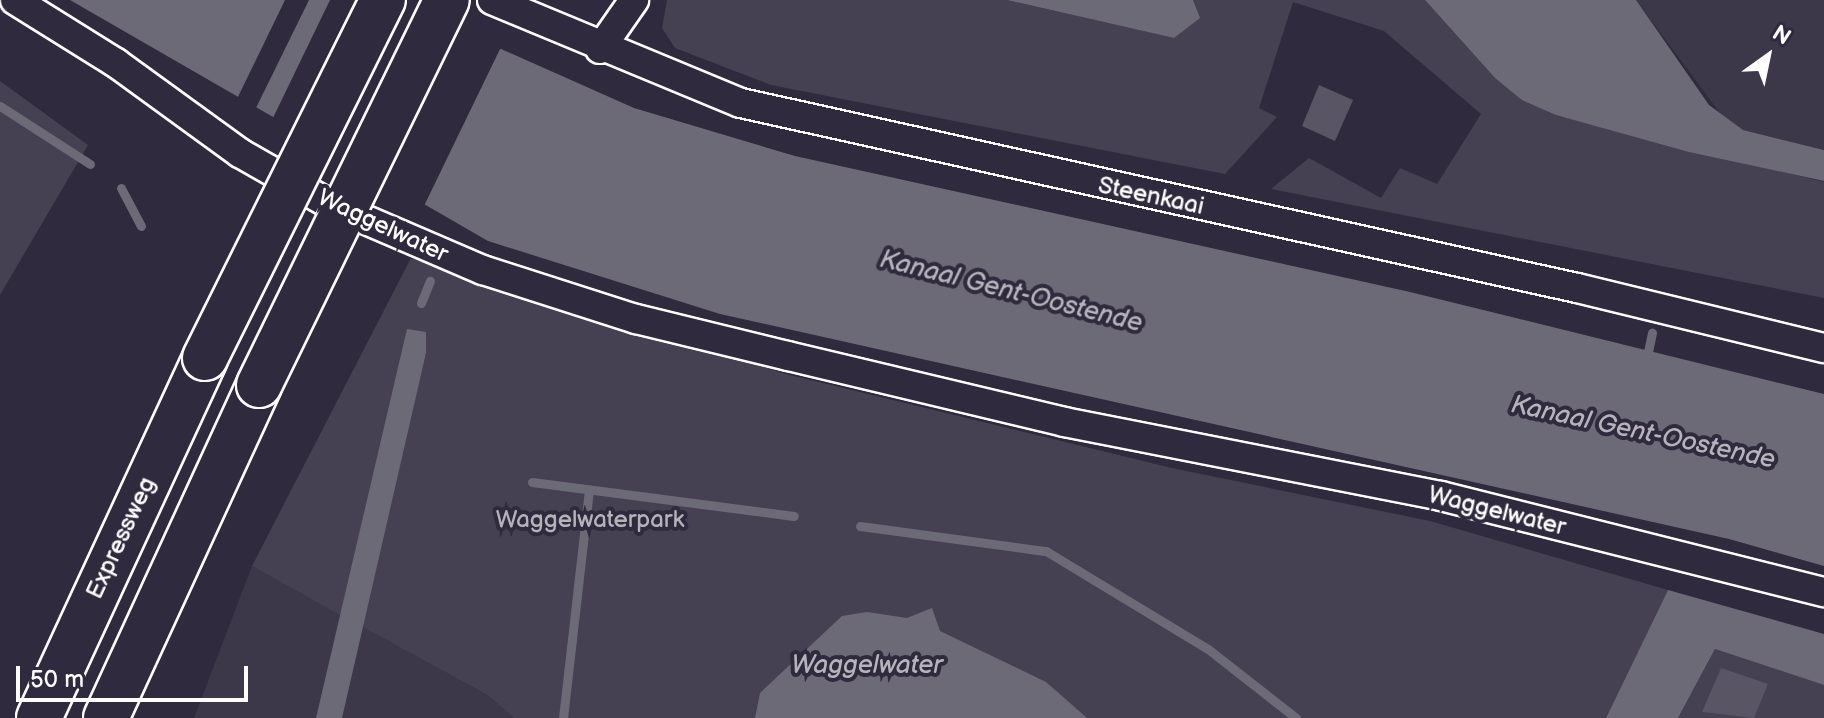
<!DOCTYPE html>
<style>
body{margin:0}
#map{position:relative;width:1824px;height:718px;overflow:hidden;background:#2f2a3d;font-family:"Balsamiq Sans",sans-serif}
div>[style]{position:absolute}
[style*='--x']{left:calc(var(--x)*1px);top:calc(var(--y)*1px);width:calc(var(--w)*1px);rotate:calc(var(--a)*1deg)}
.built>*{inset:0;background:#3c3749}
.green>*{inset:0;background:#464152}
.water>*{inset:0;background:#6d6a77}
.pier>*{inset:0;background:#2f2a3d}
.stream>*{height:9px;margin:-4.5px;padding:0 4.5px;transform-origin:4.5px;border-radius:4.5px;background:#6d6a77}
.building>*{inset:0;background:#595564}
.roads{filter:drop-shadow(2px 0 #fff) drop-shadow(-2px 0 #fff) drop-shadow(0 2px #fff) drop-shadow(0 -2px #fff)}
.street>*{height:28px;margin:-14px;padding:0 14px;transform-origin:14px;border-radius:14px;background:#2f2a3d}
.highway>*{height:44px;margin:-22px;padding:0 22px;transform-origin:22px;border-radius:22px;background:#2f2a3d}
.bridges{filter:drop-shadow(2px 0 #fff) drop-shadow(-2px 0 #fff) drop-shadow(0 2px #fff) drop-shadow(0 -2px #fff)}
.highway-bridge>*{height:44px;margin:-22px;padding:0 22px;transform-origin:22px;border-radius:22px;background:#2f2a3d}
span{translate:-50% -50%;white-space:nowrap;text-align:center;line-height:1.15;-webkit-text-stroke:8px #2f2a3d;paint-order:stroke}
.street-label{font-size:24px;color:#fff}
.park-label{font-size:24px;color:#b5b3ba}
.water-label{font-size:26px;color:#b6b4bb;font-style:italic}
.north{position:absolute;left:1728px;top:16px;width:80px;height:80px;-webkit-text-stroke:6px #2f2a3d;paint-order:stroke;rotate:33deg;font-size:22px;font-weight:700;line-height:32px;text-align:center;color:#fff}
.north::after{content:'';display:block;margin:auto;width:28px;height:36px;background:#fff;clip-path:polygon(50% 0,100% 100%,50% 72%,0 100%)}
.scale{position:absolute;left:16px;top:666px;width:232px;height:36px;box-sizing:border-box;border:4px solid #fff;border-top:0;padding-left:10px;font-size:24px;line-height:28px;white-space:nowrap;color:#fff;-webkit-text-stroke:6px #2f2a3d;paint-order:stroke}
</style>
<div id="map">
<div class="built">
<div style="clip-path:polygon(1636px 0,1824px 0,1824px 150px,1743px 130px,1725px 120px)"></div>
<div style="clip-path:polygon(252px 566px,489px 696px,514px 718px,194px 718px)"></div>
</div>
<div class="green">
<div style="clip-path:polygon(667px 0,1007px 0,1174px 38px,1193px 0,1425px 0,1495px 78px,1556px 115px,1824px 182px,1824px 298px,1271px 189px,1309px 158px,1381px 198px,1400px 168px,1437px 184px,1481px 114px,1384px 31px,1293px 2px,1259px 108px,1277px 117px,1225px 174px,771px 85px,675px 48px,662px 28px)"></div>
<div style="clip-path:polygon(0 81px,88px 145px,0 295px)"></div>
<div style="clip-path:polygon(411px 258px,786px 374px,1172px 468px,1430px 521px,1668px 590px,1606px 718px,514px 718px,489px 696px,361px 626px,426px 353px,408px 329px,342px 616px,252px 566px)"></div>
<div style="clip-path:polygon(1715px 649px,1824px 685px,1824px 718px,1678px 718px)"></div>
</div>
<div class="water">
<div style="clip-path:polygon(70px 0,391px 0,634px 108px,795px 156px,1410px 292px,1824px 394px,1824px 566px,1729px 539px,720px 314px,488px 241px)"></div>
<div style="clip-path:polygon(1007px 0,1193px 0,1200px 18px,1174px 38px)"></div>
<div style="clip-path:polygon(1425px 0,1636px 0,1709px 105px,1743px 130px,1824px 150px,1824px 181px,1689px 152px,1556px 115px,1522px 100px,1495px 78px)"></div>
<div style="clip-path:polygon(407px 329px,426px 332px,426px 353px,342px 718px,316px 718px)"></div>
<div style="clip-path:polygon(1668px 590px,1824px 634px,1824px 685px,1715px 649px,1678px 718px,1606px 718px)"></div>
<div style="clip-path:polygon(932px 608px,940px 631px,1046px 682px,1087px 718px,755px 718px,760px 693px,842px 616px,867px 612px,907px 618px)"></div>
</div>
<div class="pier">
<div style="clip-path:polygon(285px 0,309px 0,254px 112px,236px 101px)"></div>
<div style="clip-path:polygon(330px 0,399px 0,501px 47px,423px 208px,271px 122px)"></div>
</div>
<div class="stream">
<div style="--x:0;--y:106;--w:107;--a:32.8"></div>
<div style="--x:121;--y:188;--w:43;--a:62.2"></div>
<div style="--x:421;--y:303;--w:24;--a:-68"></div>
<div style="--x:1646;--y:361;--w:29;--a:-78"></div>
<div style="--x:532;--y:482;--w:264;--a:7.4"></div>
<div style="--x:860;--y:526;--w:188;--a:7.7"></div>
<div style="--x:1046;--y:551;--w:189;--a:31.2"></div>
<div style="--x:1208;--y:649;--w:112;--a:38.1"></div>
<div style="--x:563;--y:718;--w:229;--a:-83.5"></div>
</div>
<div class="building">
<div style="clip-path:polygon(1319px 85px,1353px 100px,1335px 141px,1302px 126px)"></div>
<div style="clip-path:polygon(1721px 668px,1768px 684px,1754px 718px,1702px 712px)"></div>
</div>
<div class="roads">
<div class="street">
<div style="--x:15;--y:0;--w:119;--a:32"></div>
<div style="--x:116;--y:63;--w:153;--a:36"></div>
<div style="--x:240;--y:153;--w:105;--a:29.7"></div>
<div style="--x:331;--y:205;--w:165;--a:23.2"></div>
<div style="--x:483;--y:270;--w:161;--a:17.8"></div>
<div style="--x:636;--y:319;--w:156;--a:13.7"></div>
<div style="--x:788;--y:356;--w:284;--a:13.4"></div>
<div style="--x:1064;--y:422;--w:384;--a:11.1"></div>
<div style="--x:1441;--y:496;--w:395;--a:14.1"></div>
<div style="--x:492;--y:0;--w:269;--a:22.5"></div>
<div style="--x:741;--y:103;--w:856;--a:12.48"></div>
<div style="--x:1577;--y:288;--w:254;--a:13.7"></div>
<div style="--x:600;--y:49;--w:60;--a:-55.2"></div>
</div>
<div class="highway">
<div style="--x:39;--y:718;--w:396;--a:-65.2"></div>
<div style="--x:106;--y:718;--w:366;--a:-65.3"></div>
</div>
</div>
<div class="bridges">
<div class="highway-bridge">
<div style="--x:205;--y:358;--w:400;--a:-63.6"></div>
<div style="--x:259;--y:385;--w:428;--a:-64"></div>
</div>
</div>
<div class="street-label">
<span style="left:1151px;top:196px;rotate:12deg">Steenkaai</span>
<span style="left:383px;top:226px;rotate:25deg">Waggelwater</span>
<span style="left:1497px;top:511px;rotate:14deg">Waggelwater</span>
<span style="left:121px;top:538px;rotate:-65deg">Expressweg</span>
</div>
<div class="park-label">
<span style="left:590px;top:520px">Waggelwaterpark</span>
</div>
<div class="water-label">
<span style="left:1011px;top:292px;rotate:14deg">Kanaal Gent-Oostende</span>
<span style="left:1643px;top:433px;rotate:12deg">Kanaal Gent-Oostende</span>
<span style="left:867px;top:666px">Waggelwater</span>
</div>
<div class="north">N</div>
<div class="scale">50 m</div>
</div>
